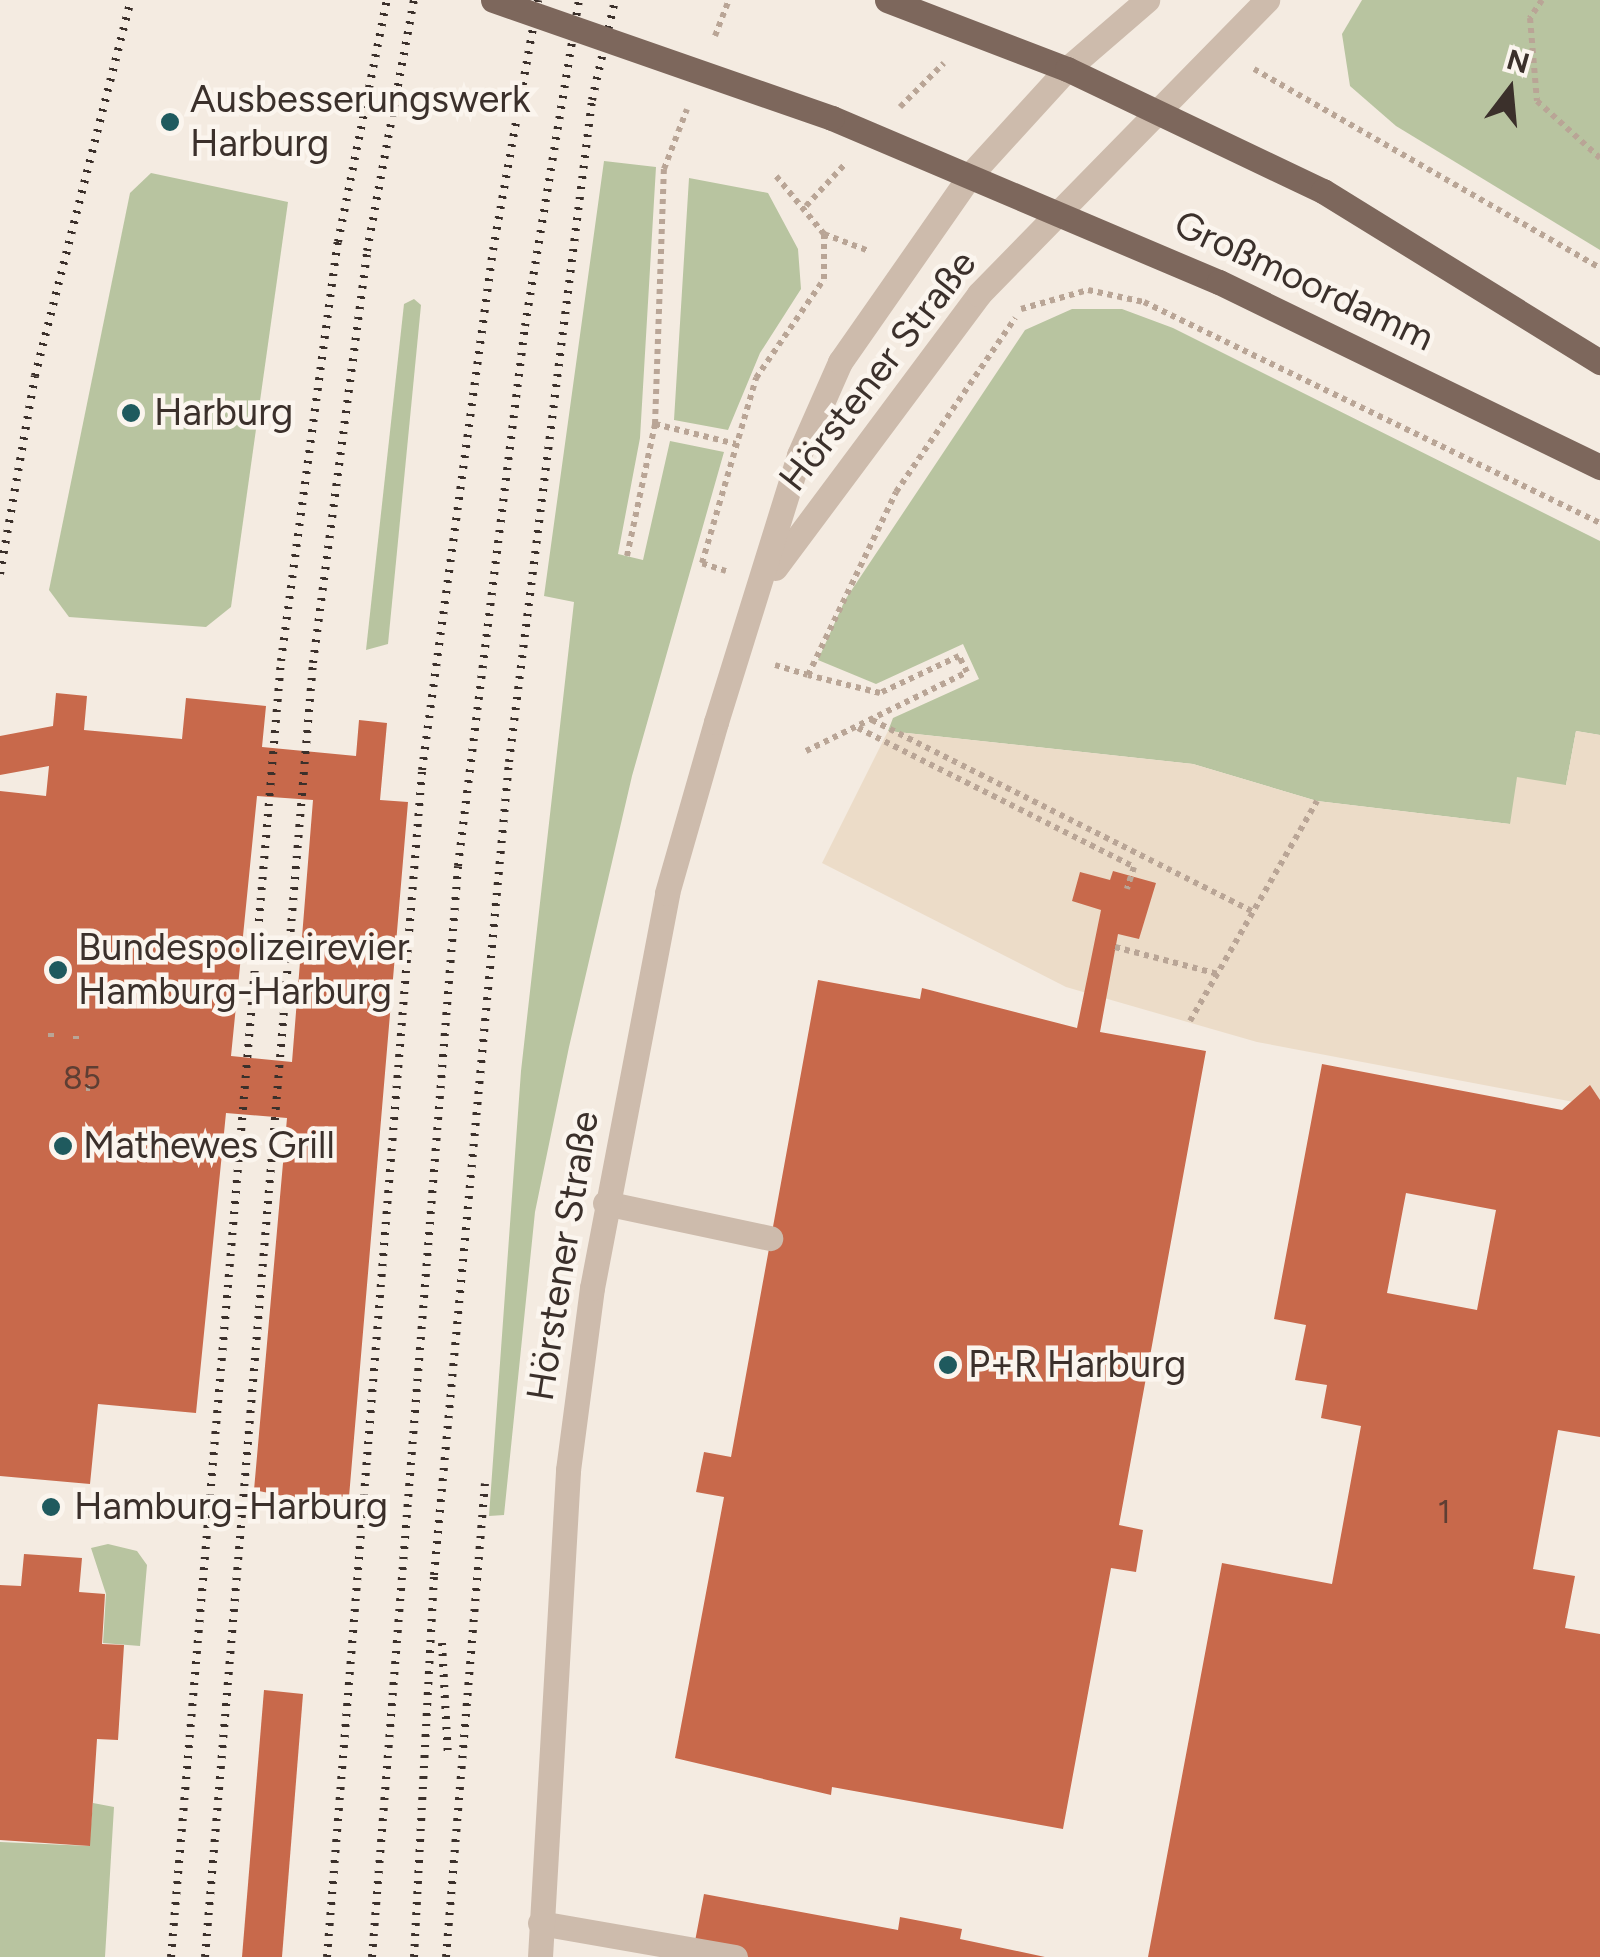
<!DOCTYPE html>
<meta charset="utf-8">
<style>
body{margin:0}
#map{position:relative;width:1600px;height:1957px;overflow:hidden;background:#f4ebe1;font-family:Figtree,sans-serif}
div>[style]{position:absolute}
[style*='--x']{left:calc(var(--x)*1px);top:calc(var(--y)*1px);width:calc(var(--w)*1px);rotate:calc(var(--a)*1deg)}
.green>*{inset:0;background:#b8c4a0}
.plaza>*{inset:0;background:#ecdcc8}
.building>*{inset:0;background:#c8694b}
.path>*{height:6px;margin-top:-3px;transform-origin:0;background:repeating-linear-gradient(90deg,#b9a596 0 5px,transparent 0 10px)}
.service>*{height:25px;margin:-12.5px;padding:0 12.5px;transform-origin:12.5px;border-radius:12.5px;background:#cdbbac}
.minor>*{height:25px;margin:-12.5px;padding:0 12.5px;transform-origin:12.5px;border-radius:12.5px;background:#cdbbac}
.primary>*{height:25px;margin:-12.5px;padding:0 12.5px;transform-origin:12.5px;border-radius:12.5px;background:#7d675c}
.rail>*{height:8px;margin-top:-4px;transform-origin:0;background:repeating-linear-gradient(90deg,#3b302b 0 2.5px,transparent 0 10.5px)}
.primary-bridge>*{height:25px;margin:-12.5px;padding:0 12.5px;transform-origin:12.5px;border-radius:12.5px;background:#7d675c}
.dots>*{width:28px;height:28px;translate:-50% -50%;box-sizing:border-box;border:5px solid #fbf5ee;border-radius:50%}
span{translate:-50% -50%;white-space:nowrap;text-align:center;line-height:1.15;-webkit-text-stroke:9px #fbf5ee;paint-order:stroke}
.number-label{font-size:32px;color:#5e3e33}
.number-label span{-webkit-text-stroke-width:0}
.poi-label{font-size:38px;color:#3b302b}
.left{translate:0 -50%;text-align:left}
.street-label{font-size:38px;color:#3b302b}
.north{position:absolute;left:1460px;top:40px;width:100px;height:100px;-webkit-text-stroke:8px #fbf5ee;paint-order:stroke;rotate:16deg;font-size:28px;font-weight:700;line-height:40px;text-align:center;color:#3b302b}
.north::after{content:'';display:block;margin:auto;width:35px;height:45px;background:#3b302b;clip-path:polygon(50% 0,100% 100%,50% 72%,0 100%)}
</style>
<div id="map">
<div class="green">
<div style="clip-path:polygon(1362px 0,1600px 0,1600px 250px,1396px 126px,1350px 86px,1342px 34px)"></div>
<div style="clip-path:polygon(604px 161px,656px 167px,640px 438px,618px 554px,643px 560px,670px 441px,724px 452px,632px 776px,569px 1047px,535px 1212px,504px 1515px,489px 1516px,521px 1071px,574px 602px,544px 596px)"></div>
<div style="clip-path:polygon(151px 173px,288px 202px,231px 607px,206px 627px,69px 617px,49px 590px,130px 193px)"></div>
<div style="clip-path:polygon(689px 178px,768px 193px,798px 249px,801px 289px,760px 353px,728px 430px,674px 420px)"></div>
<div style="clip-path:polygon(414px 299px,421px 305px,388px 644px,366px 650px,404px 304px)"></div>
<div style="clip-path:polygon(1072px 309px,1122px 309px,1173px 328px,1600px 541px,1600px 735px,1576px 731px,1566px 785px,1510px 824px,1317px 801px,1193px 764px,888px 731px,893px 718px,979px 679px,963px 644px,876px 684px,818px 660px,845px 600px,1025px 330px)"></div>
<div style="clip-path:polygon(108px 1544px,137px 1551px,147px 1565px,140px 1646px,103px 1643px,106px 1594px,91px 1548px)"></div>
<div style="clip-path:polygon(93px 1803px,114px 1807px,105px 1957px,0 1957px,0 1842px,89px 1846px)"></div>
</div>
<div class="plaza">
<div style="clip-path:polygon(888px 731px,1193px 764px,1317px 801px,1510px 824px,1517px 777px,1566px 785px,1576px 731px,1600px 735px,1600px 1107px,1257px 1042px,1066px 987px,822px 863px)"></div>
</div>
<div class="building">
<div style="clip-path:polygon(evenodd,56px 693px,87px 696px,84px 730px,182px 739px,186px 698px,266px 706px,262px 747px,356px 756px,359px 720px,387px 723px,380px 800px,408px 802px,349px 1497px,319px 1495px,318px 1503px,254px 1490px,287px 1118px,226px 1113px,196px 1413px,98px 1404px,90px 1484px,0 1476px,0 791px,46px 796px,49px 766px,0 775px,0 736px,53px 726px,56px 693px,257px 796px,313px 800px,292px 1062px,231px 1056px,257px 796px)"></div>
<div style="clip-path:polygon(1113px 871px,1156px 883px,1139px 939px,1118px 934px,1100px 1032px,1206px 1051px,1119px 1525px,1143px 1530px,1136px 1572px,1111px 1568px,1063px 1829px,832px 1787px,831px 1795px,675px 1758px,724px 1497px,696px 1492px,704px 1452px,731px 1457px,818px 980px,920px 999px,922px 988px,1077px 1028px,1101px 910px,1072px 901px,1080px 872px,1110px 880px)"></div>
<div style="clip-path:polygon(evenodd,1322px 1064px,1562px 1110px,1590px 1085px,1600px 1100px,1600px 1437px,1558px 1430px,1533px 1569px,1575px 1576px,1565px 1628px,1600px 1634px,1600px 1957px,1148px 1957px,1222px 1563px,1332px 1584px,1361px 1426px,1321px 1418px,1327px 1385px,1295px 1380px,1306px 1325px,1274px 1319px,1322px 1064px,1406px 1193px,1496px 1210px,1477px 1310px,1387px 1293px,1406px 1193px)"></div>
<div style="clip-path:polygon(24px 1554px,82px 1558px,79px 1592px,105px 1594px,102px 1644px,124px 1645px,118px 1740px,97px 1739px,90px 1846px,0 1840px,0 1585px,21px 1586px)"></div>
<div style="clip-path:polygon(264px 1690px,303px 1694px,282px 1957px,242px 1957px)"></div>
<div style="clip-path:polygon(704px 1894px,898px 1930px,900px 1917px,962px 1929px,960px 1939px,1045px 1957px,692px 1957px)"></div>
</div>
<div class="path">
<div style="--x:1542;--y:0;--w:22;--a:124"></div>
<div style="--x:1530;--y:18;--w:83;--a:85.2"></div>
<div style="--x:1537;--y:101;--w:85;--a:42.1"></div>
<div style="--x:715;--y:36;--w:39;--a:-69"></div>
<div style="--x:1254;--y:69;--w:399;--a:29.9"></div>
<div style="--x:900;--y:107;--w:62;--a:-45"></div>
<div style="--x:806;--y:206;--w:59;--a:-47.1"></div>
<div style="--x:824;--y:234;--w:48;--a:20.7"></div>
<div style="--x:1021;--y:309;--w:70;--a:-15.8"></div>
<div style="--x:1088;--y:290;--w:57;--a:12.1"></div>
<div style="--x:1144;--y:302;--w:507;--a:25.86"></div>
<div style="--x:655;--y:424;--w:83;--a:13.9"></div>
<div style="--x:627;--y:556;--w:135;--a:-78"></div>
<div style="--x:655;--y:424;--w:255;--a:-88"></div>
<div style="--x:664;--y:169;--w:64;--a:-69"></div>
<div style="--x:726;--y:571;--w:25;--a:-162"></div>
<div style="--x:702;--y:563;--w:193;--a:-73.7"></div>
<div style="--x:756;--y:378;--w:120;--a:-55.5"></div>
<div style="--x:824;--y:279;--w:45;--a:-90"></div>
<div style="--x:824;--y:234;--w:75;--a:-129.6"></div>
<div style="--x:775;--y:665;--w:34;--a:17"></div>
<div style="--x:872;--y:720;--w:427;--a:26.7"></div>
<div style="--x:858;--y:728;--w:309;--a:26.7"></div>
<div style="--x:1134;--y:867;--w:23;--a:108"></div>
<div style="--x:806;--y:751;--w:179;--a:-26.1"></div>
<div style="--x:967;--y:672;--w:18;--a:-117"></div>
<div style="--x:959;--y:656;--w:87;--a:154.9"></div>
<div style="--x:880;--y:693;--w:74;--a:-166"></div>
<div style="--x:808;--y:675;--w:203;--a:-64.3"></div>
<div style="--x:896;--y:492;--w:211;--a:-55.6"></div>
<div style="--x:1115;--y:947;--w:106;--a:14.7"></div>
<div style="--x:1190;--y:1021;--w:254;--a:-60"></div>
<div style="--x:51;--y:1033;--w:4;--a:90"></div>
<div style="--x:76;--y:1039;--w:3;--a:-90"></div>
<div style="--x:86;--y:1088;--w:4;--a:0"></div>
</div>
<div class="service">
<div style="--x:605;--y:1203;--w:169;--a:12"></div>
<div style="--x:540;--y:1923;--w:198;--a:9.9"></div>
</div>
<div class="minor">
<div style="--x:775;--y:568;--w:342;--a:-53.3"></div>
<div style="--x:979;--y:294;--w:412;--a:-45.6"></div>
<div style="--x:540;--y:1957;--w:488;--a:-86.7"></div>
<div style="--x:568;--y:1470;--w:184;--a:-82.5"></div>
<div style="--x:592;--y:1288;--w:402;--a:-79.2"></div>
<div style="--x:667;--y:893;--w:178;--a:-74"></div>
<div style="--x:716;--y:722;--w:280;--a:-72.7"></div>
<div style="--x:799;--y:455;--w:102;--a:-66.2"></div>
<div style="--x:840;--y:362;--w:229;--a:-55.1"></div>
<div style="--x:971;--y:174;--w:142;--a:-47.6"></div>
<div style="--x:1067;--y:69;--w:106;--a:-40.8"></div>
</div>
<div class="primary">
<div style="--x:887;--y:0;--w:193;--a:21"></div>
<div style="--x:1067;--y:69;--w:284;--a:25.5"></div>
<div style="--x:1323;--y:191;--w:326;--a:31.7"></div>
<div style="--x:832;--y:118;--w:420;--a:23"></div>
<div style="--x:1219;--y:282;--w:424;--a:25.9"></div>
</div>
<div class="rail">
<div style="--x:0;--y:574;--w:201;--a:-80"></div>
<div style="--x:35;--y:376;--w:388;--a:-75.7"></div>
<div style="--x:442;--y:1643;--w:115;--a:87"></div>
<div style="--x:171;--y:1957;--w:1301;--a:-85.15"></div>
<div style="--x:281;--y:661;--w:423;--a:-82.3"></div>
<div style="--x:338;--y:242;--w:247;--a:-78.6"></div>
<div style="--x:205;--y:1957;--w:1298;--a:-85.23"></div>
<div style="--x:313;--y:663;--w:416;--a:-82.5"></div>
<div style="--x:367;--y:251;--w:255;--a:-79.4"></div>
<div style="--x:327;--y:1957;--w:1191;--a:-85.42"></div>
<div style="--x:422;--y:770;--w:525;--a:-82.23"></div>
<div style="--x:493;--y:250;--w:254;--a:-79.8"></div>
<div style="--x:372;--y:1957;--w:1094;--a:-85.49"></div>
<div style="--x:458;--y:866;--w:544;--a:-82.93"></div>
<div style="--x:525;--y:326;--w:330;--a:-80.6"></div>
<div style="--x:414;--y:1957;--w:383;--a:-87"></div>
<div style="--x:434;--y:1575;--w:816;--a:-84.73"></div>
<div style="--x:509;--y:762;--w:667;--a:-82.85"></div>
<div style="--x:592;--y:100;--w:103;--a:-77"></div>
<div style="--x:446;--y:1957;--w:475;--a:-85.3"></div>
</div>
<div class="primary-bridge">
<div style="--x:493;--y:0;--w:359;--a:19.2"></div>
</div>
<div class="dots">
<div style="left:170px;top:122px;background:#1f5a5e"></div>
<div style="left:131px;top:413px;background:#1f5a5e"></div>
<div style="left:58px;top:970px;background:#1f5a5e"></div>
<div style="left:63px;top:1146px;background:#1f5a5e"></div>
<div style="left:948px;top:1365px;background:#1f5a5e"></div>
<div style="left:51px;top:1507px;background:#1f5a5e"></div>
</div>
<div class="number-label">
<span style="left:82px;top:1078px">85</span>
<span style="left:1444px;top:1512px">1</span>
</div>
<div class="poi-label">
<span class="left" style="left:190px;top:122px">Ausbesserungswerk<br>Harburg</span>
<span class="left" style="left:154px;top:413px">Harburg</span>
<span class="left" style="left:78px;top:970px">Bundespolizeirevier<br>Hamburg-Harburg</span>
<span class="left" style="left:83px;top:1146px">Mathewes Grill</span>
<span class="left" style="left:968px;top:1365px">P+R Harburg</span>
<span class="left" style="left:74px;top:1507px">Hamburg-Harburg</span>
</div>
<div class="street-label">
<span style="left:1304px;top:281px;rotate:25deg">Großmoordamm</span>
<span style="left:878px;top:371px;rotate:-52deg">Hörstener Straße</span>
<span style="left:563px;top:1256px;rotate:-81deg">Hörstener Straße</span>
</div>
<div class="north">N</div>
</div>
